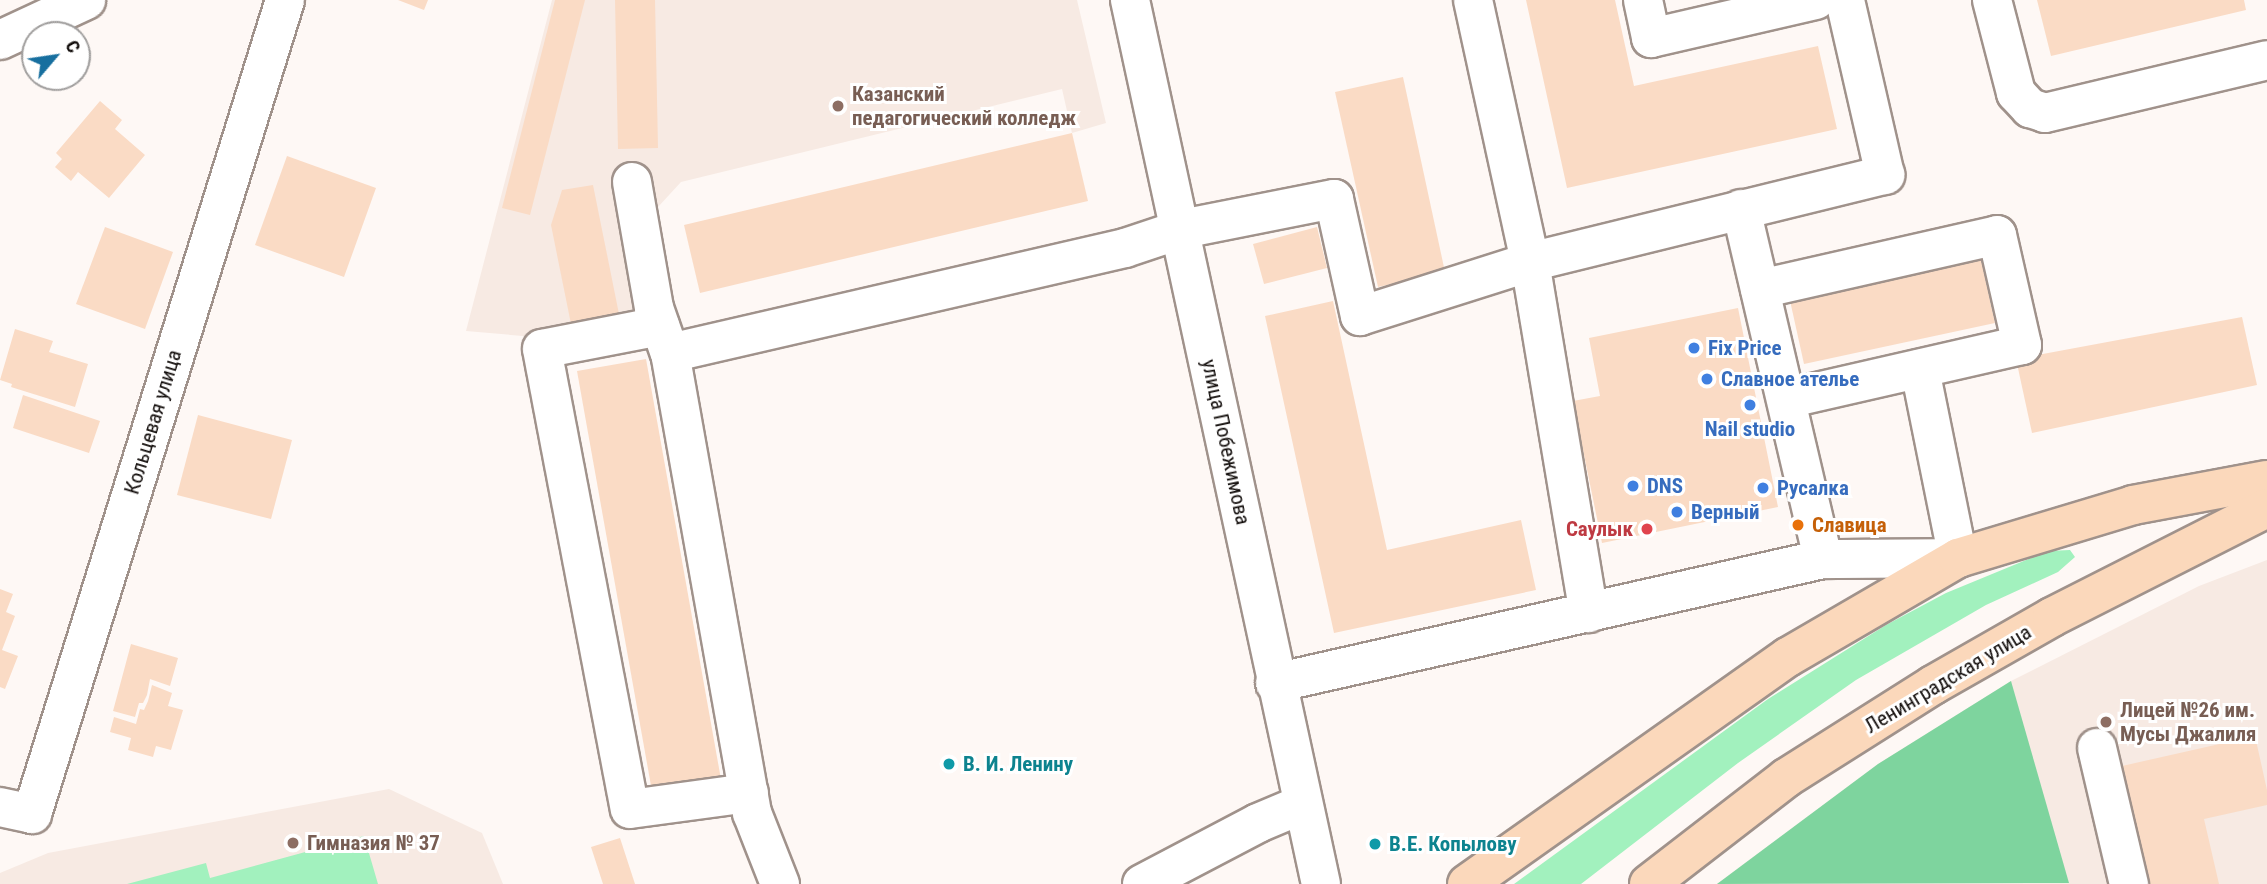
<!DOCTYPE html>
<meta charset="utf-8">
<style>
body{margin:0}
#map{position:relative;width:2267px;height:884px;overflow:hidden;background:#fef8f5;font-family:"Roboto Condensed",sans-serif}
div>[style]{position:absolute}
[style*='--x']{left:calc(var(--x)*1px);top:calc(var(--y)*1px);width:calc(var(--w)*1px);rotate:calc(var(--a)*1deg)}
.built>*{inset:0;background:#f7eae3}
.green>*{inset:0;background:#a2f1be}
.forest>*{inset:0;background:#7ed49e}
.building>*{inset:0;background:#fadbc5}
.roads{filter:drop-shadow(2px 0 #a0928b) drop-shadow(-2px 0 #a0928b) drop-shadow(0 2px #a0928b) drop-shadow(0 -2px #a0928b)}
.minor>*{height:38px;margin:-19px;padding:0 19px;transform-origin:19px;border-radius:19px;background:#fff}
.major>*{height:38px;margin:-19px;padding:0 19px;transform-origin:19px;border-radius:19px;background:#fbd8bb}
.dots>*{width:19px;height:19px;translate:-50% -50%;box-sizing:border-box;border:4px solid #fff;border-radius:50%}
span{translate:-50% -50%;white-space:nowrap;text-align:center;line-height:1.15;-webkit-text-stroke:6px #fff;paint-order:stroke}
.education-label{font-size:21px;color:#785e54;font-weight:700}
.left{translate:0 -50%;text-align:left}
.shop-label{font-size:21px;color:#366cbe;font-weight:700}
.street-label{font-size:21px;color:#120d0b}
.food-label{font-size:21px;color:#c56008;font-weight:700}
.health-label{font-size:21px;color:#be3a42;font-weight:700}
.right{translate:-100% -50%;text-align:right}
.culture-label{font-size:21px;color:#0d838f;font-weight:700}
.north{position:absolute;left:21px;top:21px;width:70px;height:70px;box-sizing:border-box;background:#fff;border:2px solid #a09e9d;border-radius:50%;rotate:61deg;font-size:19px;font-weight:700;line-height:28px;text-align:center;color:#120d0b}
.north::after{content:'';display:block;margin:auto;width:24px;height:32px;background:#176f9f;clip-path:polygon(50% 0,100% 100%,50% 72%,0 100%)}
</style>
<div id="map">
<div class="built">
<div style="clip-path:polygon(552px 0,1077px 0,1106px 123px,1072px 133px,1062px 89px,681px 182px,647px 219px,671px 311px,569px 340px,466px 331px)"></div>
<div style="clip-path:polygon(2267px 560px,2267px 884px,1717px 884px,1878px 764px,2011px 681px,2199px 586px)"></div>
<div style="clip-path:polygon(389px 789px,482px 833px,503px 884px,0 884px,0 873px,48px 853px)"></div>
</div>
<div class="green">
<div style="clip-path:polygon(2070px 550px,2075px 557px,2058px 572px,1986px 605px,1856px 680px,1738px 763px,1581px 884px,1514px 884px,1768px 699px,1886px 625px,1946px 593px,2048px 551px)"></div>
<div style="clip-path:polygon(364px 836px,378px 884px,127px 884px,206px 863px,210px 878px)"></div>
</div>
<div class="forest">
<div style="clip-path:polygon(2011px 681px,2069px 883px,1717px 884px,1878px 764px)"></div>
</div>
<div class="building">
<div style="clip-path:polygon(398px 0,428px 0,424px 10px)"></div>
<div style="clip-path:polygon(555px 0,585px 0,530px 215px,502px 208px)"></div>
<div style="clip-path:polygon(615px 0,655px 0,658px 148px,618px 149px)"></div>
<div style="clip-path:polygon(1526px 0,1615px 0,1634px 86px,1818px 46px,1837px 129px,1567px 188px)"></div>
<div style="clip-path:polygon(2037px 0,2244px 0,2246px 10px,2051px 56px)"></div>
<div style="clip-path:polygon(1403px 77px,1445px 272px,1378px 287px,1335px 92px)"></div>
<div style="clip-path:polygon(100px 101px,122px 120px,115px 129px,145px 155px,109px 198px,78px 172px,71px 181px,55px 167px,62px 159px,56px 153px)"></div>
<div style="clip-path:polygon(1072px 133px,1088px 201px,700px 293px,684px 225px)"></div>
<div style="clip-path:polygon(287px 156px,376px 188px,344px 277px,255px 245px)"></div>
<div style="clip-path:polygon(593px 185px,620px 319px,572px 329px,551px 225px,562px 190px)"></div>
<div style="clip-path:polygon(105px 227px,173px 252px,145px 329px,76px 304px)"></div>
<div style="clip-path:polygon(1317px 227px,1327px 268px,1264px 284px,1253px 244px)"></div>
<div style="clip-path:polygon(1980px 255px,1995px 323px,1804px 364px,1789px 296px)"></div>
<div style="clip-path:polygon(1333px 301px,1387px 550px,1521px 520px,1536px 590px,1334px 633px,1265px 316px)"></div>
<div style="clip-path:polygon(1738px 308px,1778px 507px,1602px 543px,1573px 401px,1600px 396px,1589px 338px)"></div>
<div style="clip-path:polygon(2242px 317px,2257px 385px,2032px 433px,2016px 359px)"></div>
<div style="clip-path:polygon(15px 329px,53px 341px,49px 352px,88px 364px,75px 407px,11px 387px,12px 384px,0 380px)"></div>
<div style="clip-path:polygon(646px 359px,722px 785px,653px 797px,577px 371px)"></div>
<div style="clip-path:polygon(23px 395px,100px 421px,89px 453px,13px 428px)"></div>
<div style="clip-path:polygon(198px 415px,292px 440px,271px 519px,177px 495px)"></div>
<div style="clip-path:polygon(0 589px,13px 594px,6px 612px,15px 616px,2px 650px,18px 656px,5px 689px,0 687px)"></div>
<div style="clip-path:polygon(131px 644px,178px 658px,170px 686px,150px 679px,147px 695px,143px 703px,139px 703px,135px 717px,113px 711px)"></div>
<div style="clip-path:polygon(152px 685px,172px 693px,168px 706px,183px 710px,171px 750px,156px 746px,153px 757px,128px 750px,131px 738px,110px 732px,114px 717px,136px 724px,140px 709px,144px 710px,148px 701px)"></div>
<div style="clip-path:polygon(2255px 736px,2267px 790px,2267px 805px,2204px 819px,2219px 884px,2149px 884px,2122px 766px)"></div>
<div style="clip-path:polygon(620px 838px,635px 884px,603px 884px,591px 847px)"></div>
</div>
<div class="roads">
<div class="minor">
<div style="--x:1130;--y:0;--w:904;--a:77.81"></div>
<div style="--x:1473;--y:0;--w:268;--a:77.7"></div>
<div style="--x:1530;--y:262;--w:356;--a:80.5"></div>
<div style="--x:1643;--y:0;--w:39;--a:78"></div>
<div style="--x:1651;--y:38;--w:169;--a:-13"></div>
<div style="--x:1992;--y:0;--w:96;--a:75.5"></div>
<div style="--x:2016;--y:93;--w:21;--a:47"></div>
<div style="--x:2030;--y:108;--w:16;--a:18"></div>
<div style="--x:2045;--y:113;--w:228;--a:-13.4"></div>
<div style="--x:0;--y:40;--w:95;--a:-24.9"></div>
<div style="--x:632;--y:182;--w:128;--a:80.1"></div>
<div style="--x:654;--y:308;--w:46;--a:70.8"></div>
<div style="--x:1741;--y:209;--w:359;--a:76.8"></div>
<div style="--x:1760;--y:289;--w:243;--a:-12.8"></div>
<div style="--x:1997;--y:235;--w:113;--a:77.2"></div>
<div style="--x:2022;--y:345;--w:241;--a:167.1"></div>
<div style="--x:660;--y:326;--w:120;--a:169"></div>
<div style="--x:542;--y:349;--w:468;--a:79.2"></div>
<div style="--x:630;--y:809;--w:120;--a:-7.7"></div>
<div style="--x:1275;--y:683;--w:562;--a:-12.75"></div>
<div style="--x:1823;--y:559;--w:135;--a:-0.4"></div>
<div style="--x:1958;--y:558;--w:193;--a:-101.4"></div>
<div style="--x:2097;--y:748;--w:140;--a:76.8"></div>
<div style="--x:0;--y:807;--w:33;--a:12"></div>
<div style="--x:32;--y:814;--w:852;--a:-72.73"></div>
<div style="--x:780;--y:884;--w:76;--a:-111.5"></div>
<div style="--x:752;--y:813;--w:467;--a:-100.1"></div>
<div style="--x:670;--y:353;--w:467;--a:-13"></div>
<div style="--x:1125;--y:248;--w:60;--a:-18.4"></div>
<div style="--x:1182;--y:229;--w:155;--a:-11.2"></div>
<div style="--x:1334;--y:199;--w:120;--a:77.5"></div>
<div style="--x:1360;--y:316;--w:178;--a:-17.6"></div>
<div style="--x:1530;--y:262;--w:366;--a:-13.8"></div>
<div style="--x:1885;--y:175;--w:180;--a:-102.9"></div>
<div style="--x:1142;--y:884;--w:131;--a:-27.7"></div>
<div style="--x:1258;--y:823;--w:49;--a:-22.9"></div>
</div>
<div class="major">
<div style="--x:1467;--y:884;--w:393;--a:-35.3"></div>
<div style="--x:1788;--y:657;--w:197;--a:-30.2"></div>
<div style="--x:1958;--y:558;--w:183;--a:-16.8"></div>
<div style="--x:2133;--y:505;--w:136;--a:-10.6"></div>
<div style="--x:1649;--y:884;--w:173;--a:-37.7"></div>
<div style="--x:1786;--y:778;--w:174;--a:-32.3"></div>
<div style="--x:1933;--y:685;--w:137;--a:-29.7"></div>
<div style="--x:2052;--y:617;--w:241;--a:-26.9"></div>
</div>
</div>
<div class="dots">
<div style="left:838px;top:106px;background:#8d6e63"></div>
<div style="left:1694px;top:348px;background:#3f7fe0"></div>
<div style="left:1707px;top:379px;background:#3f7fe0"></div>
<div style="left:1750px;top:405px;background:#3f7fe0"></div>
<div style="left:1633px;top:486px;background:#3f7fe0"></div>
<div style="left:1763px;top:488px;background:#3f7fe0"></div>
<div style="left:1677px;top:512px;background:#3f7fe0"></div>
<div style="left:1798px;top:525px;background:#e8710a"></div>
<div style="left:1647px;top:529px;background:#e0444e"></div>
<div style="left:2106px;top:722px;background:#8d6e63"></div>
<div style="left:949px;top:764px;background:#0f9aa8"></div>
<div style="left:293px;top:843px;background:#8d6e63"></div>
<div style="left:1375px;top:844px;background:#0f9aa8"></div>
</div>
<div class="education-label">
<span class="left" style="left:852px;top:106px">Казанский<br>педагогический колледж</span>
<span class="left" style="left:2120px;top:722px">Лицей №26 им.<br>Мусы Джалиля</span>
<span class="left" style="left:307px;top:843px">Гимназия № 37</span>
</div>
<div class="shop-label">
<span class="left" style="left:1708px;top:348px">Fix Price</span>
<span class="left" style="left:1721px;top:379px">Славное ателье</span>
<span style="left:1750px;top:429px">Nail studio</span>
<span class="left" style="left:1647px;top:486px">DNS</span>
<span class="left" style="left:1777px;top:488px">Русалка</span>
<span class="left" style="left:1691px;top:512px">Верный</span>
</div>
<div class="street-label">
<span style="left:153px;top:422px;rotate:-73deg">Кольцевая улица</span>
<span style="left:1226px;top:442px;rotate:78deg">улица Побежимова</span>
<span style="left:1948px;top:679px;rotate:-31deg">Ленинградская улица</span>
</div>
<div class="food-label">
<span class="left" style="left:1812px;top:525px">Славица</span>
</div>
<div class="health-label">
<span class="right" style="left:1633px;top:529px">Саулык</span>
</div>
<div class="culture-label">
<span class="left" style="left:963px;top:764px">В. И. Ленину</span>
<span class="left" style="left:1389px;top:844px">В.Е. Копылову</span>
</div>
<div class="north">С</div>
</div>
